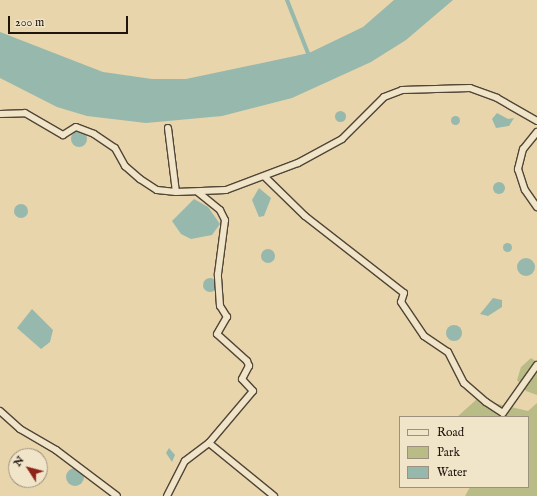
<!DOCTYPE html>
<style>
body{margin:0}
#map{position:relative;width:537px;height:496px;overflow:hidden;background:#e8d5ac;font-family:"IM FELL English",serif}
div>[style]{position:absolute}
.green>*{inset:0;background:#babc87}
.water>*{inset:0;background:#97b8ad}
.round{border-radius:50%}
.canal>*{height:4px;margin:-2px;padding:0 2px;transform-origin:2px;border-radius:2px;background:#97b8ad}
.roads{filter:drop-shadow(1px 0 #514536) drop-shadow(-1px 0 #514536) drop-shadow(0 1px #514536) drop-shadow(0 -1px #514536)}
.minor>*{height:6px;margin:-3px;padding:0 3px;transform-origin:3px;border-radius:3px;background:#f0e4c9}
span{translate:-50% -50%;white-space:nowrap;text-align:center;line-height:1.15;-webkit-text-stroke:4px #f0e4c9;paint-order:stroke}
.legend{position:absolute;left:399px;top:416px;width:130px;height:72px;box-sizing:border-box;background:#f0e4c9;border:1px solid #9c917e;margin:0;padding:5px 7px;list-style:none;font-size:12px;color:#1f150e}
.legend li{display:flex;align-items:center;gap:8px;height:20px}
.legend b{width:20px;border:1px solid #9c917e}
.north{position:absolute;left:8px;top:448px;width:40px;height:40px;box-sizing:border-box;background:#f0e4c9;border:1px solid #9c917e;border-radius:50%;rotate:306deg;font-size:11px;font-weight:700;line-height:16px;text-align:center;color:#1f150e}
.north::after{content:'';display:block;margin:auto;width:14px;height:18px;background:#8f2418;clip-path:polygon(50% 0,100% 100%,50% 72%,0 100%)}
.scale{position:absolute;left:8px;top:16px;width:120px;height:18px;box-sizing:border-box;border:2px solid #1f150e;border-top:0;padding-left:5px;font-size:12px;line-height:14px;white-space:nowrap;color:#1f150e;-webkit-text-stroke:3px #f0e4c9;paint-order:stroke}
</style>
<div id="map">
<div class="green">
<i style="clip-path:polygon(531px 358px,537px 362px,537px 395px,526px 391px,517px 380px,521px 367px)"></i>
<i style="clip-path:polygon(477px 399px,528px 411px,537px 403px,537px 496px,465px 496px,470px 487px,528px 487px,528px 417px,457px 417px)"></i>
</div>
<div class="water">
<i style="clip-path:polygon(394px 0,453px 0,406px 40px,371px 62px,292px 98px,222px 116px,146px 123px,87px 116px,57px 107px,0 78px,0 32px,103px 72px,152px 79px,186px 79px,309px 53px,363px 27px)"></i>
<i class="round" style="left:334.5px;top:110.5px;width:11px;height:11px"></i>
<i style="clip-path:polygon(497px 113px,508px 119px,514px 118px,509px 126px,496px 128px,492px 119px)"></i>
<i class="round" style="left:450.5px;top:115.5px;width:9px;height:9px"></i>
<i class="round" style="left:71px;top:131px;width:16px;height:16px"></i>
<i class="round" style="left:493px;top:182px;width:12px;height:12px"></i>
<i style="clip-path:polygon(259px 188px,271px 198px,264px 216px,259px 217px,252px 200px)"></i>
<i style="clip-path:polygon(194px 199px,208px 207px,220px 224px,212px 235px,191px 239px,181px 234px,172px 221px)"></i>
<i class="round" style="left:14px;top:204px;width:14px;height:14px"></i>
<i class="round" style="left:502.5px;top:242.5px;width:9px;height:9px"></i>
<i class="round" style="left:261px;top:249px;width:14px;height:14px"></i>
<i class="round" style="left:517px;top:258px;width:18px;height:18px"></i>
<i class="round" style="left:203px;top:278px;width:14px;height:14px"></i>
<i style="clip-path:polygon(493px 298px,502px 300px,502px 307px,488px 316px,480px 314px)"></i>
<i style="clip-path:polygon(32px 309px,53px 330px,50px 342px,41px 349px,17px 328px)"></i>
<i class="round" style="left:446px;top:325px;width:16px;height:16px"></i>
<i style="clip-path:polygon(169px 448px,175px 455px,172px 462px,166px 453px)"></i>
<i class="round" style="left:66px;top:468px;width:18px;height:18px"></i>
</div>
<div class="canal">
<i style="left:287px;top:0;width:62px;rotate:68.4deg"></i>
</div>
<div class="roads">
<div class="minor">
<i style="left:0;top:114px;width:25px;rotate:-2deg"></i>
<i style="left:25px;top:113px;width:44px;rotate:30.1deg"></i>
<i style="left:63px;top:135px;width:15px;rotate:-32deg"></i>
<i style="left:76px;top:127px;width:19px;rotate:21deg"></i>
<i style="left:94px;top:134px;width:25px;rotate:34deg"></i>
<i style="left:115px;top:148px;width:21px;rotate:61deg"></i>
<i style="left:125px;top:166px;width:20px;rotate:41deg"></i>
<i style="left:140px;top:179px;width:20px;rotate:33deg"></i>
<i style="left:157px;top:190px;width:19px;rotate:6deg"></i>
<i style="left:176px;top:192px;width:50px;rotate:-2.3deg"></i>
<i style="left:226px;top:190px;width:77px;rotate:-20.6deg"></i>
<i style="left:298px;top:163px;width:50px;rotate:-28.6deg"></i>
<i style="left:342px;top:139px;width:59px;rotate:-45deg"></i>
<i style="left:384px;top:97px;width:19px;rotate:-21deg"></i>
<i style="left:402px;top:90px;width:68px;rotate:-1.7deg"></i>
<i style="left:470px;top:88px;width:29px;rotate:20deg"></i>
<i style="left:497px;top:98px;width:46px;rotate:29.9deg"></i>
<i style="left:168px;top:128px;width:64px;rotate:82.9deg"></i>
<i style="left:537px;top:132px;width:22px;rotate:129deg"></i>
<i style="left:523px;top:149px;width:21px;rotate:104deg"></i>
<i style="left:518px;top:169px;width:22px;rotate:72deg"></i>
<i style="left:525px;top:190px;width:21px;rotate:55deg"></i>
<i style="left:265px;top:177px;width:56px;rotate:44.3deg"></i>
<i style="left:305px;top:216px;width:125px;rotate:37.9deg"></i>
<i style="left:404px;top:293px;width:9px;rotate:108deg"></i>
<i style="left:401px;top:302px;width:41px;rotate:55.9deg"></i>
<i style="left:424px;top:336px;width:29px;rotate:34deg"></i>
<i style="left:448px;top:352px;width:35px;rotate:63deg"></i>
<i style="left:464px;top:383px;width:29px;rotate:41deg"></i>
<i style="left:486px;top:402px;width:20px;rotate:33deg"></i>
<i style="left:503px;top:413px;width:59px;rotate:-54.7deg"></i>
<i style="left:0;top:411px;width:27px;rotate:42deg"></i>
<i style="left:20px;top:429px;width:42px;rotate:30.3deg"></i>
<i style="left:56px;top:450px;width:76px;rotate:37deg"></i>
<i style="left:209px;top:443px;width:84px;rotate:39.2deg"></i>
<i style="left:167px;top:496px;width:39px;rotate:-63deg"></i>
<i style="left:185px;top:461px;width:30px;rotate:-37deg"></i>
<i style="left:209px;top:443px;width:68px;rotate:-49.8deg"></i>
<i style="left:253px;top:391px;width:16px;rotate:-133deg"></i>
<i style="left:242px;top:379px;width:15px;rotate:-62deg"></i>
<i style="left:249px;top:366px;width:5px;rotate:-112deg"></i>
<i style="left:247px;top:361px;width:40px;rotate:-138deg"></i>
<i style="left:217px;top:334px;width:20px;rotate:-60deg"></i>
<i style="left:227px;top:317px;width:13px;rotate:-122deg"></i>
<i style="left:220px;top:306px;width:32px;rotate:-94deg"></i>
<i style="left:218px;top:274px;width:54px;rotate:-82.6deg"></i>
<i style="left:225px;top:220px;width:11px;rotate:-117deg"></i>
<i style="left:220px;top:210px;width:28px;rotate:-141deg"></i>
</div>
</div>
<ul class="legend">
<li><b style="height:5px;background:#f0e4c9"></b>Road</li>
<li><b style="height:11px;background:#babc87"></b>Park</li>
<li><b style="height:11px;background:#97b8ad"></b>Water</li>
</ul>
<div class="north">N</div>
<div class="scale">200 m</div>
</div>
